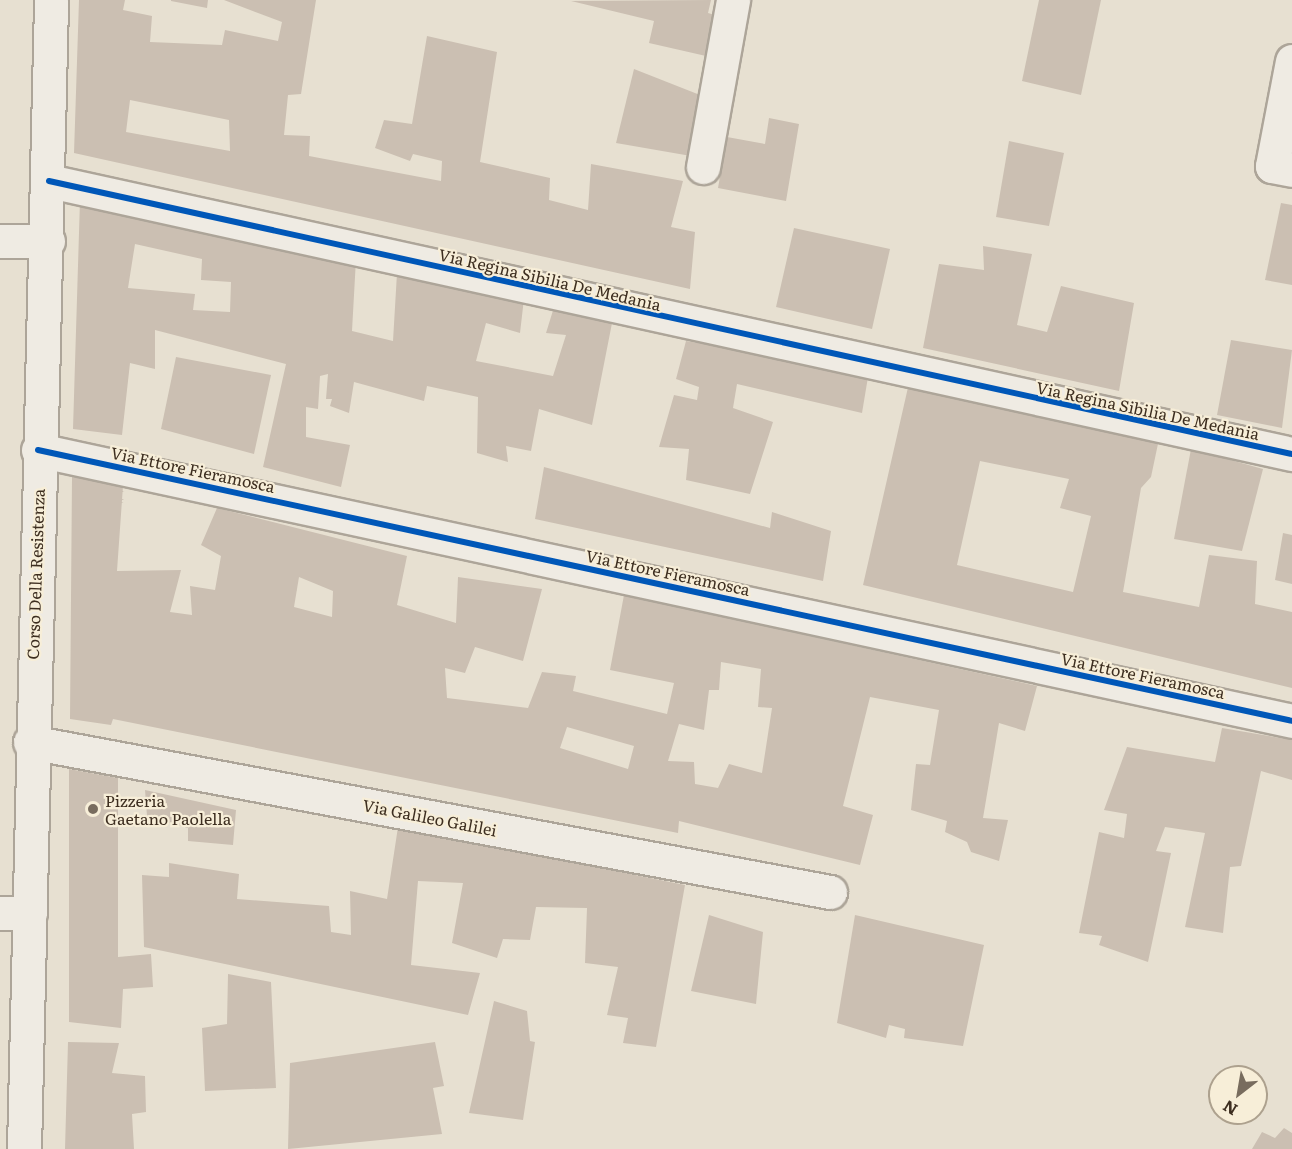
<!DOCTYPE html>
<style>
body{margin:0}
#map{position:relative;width:1292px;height:1149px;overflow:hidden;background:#e7e0d1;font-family:Literata,serif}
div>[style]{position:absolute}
.building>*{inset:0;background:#cbbfb2}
.roads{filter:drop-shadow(2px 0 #ada599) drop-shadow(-2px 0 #ada599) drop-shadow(0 2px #ada599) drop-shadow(0 -2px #ada599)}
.minor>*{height:33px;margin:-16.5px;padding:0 16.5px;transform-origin:16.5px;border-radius:16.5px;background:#efebe3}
.secondary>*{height:33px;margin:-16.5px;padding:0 16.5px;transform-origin:16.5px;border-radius:16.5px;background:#efebe3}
.cycleway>*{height:6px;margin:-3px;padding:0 3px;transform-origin:3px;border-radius:3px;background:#0057b8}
.dots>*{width:16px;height:16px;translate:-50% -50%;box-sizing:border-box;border:3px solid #f7eed8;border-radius:50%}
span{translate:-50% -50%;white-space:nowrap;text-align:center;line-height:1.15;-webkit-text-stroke:4.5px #f7eed8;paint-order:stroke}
.street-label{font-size:16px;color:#3d2e20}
.poi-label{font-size:16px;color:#3d2e20}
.left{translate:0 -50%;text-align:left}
.north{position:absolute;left:1208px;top:1065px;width:60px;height:60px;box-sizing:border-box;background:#f7eed8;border:2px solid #ada18e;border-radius:50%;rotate:211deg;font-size:16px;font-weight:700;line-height:24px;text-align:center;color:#3d2e20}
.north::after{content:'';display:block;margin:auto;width:21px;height:27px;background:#786c5e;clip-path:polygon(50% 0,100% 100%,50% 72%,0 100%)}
</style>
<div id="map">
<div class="building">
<i style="clip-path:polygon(evenodd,79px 0,125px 0,123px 10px,152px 16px,150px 42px,222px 45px,225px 30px,278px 41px,282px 22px,224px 0,316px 0,301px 94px,288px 95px,284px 135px,310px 136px,309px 156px,441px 181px,442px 161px,413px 154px,410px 161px,375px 148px,384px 120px,412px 124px,427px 36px,497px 52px,480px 162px,550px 178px,549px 200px,588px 210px,591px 164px,683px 181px,671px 227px,695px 232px,690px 289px,74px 153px,79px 0,130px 100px,229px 120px,230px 151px,126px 132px,130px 100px)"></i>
<i style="clip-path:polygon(208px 0,207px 8px,171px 1px,171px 0)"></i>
<i style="clip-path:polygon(711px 0,708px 13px,715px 15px,706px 56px,649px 43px,654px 21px,571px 1px)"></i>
<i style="clip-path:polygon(1039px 0,1101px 0,1081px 95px,1022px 81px)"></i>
<i style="clip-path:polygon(634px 69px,700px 95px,691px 156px,616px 143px)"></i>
<i style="clip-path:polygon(769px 118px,799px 124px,786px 201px,718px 188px,727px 137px,765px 144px)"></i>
<i style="clip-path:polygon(1009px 141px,1064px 153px,1049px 226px,996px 217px)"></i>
<i style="clip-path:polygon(evenodd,80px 200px,356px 259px,352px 331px,393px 341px,397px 273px,525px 290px,520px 333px,486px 323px,476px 361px,553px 376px,566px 335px,546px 333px,555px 304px,613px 318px,592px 425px,539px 409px,531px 451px,506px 446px,508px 462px,477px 453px,478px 397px,427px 386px,424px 401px,354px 382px,349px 413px,330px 406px,332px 399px,326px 399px,328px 374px,320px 376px,318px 409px,306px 407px,306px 437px,350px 445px,341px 487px,263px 467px,286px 364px,155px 330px,155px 369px,130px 363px,122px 435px,73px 429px,80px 200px,135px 244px,202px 259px,201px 280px,231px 282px,230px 312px,193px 310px,195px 294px,128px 288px,135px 244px)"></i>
<i style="clip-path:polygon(1281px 203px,1292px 205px,1292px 285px,1265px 280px)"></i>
<i style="clip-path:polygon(794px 228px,890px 249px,872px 329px,776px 307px)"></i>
<i style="clip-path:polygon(983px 246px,1032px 254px,1017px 325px,1047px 332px,1061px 286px,1134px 303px,1119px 391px,923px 348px,939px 264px,984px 270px)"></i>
<i style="clip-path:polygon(1231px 340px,1292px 350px,1282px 428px,1217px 415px)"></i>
<i style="clip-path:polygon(686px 341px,869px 371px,862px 413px,737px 384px,733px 408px,773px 422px,750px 494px,686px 480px,689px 449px,659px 447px,674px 395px,697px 400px,699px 387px,676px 379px)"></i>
<i style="clip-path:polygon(176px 357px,271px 375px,254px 454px,161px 429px)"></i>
<i style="clip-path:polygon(evenodd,909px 383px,1159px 439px,1151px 477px,1141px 488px,1123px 592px,1199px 607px,1209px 555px,1257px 561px,1255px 604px,1292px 612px,1292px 688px,863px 585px,909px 383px,980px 461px,1069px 479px,1060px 508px,1091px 516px,1073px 592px,957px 565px,980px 461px)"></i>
<i style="clip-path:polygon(1191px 449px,1263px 469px,1242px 551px,1174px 539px)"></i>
<i style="clip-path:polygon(544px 467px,770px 528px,772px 512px,831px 531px,823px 581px,535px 519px)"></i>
<i style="clip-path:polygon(evenodd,72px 477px,123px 486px,117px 571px,181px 570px,170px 612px,192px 615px,190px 586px,215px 590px,221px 556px,201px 545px,217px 508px,407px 556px,397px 605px,456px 623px,458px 577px,542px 589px,523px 661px,475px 647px,465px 673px,445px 668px,447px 698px,528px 708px,542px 672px,576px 676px,573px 691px,667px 714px,674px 683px,610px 670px,624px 595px,1037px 686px,1025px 731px,999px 723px,983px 818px,1008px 820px,999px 861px,971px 852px,967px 842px,945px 832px,947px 821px,911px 810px,916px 764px,930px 765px,939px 710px,870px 697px,843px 806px,873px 815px,860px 865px,679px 821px,678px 833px,113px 719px,111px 725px,70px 719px,72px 477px,299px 577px,333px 591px,332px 617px,294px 607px,299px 577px,72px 477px,721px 662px,761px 669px,758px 707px,772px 708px,762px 773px,729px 764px,718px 788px,695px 784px,694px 762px,668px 761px,679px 724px,704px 730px,709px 690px,719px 690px,721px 662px,72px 477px,567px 727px,634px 746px,628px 769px,560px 748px,567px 727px)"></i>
<i style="clip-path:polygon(1283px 533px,1292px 535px,1292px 584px,1275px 580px)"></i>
<i style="clip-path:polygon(1222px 728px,1292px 740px,1292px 780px,1261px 771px,1241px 866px,1230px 867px,1223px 933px,1185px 927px,1205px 833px,1165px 827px,1156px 851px,1171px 853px,1148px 962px,1099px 945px,1102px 936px,1079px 933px,1099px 832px,1124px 838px,1127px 814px,1104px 810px,1127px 747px,1215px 762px)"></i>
<i style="clip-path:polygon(69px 769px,118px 778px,118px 957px,151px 954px,153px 987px,123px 989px,121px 1028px,69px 1022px)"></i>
<i style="clip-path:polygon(145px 790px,236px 810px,233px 845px,188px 841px,188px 828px,147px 816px)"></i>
<i style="clip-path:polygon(398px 827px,685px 885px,656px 1047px,623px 1043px,628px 1018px,607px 1015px,618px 967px,585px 963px,587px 908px,536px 907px,530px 940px,503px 939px,497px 958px,452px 943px,463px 883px,418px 881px,411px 965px,480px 973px,468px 1015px,144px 947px,142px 875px,169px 877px,169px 863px,239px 874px,237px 899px,329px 906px,331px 932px,351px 935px,350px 891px,387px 899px)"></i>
<i style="clip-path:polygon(709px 915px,763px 932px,756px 1004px,691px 991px)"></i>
<i style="clip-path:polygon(855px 915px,984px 945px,963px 1046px,904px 1038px,905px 1029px,889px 1025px,886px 1038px,837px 1023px)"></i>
<i style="clip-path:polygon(228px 974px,271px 982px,276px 1088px,205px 1091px,202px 1028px,227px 1024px)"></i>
<i style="clip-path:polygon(494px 1001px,527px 1011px,530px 1041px,535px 1042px,523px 1120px,469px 1113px)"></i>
<i style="clip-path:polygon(68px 1042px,119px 1043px,112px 1073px,145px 1076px,146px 1112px,132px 1114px,134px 1149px,65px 1149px)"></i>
<i style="clip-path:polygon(435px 1042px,444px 1086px,433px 1088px,442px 1134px,288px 1149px,290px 1063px)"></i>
<i style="clip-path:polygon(1284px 1128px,1292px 1133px,1292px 1149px,1252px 1149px,1262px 1132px,1275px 1138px)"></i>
</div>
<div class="roads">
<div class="minor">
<i style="left:1292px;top:61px;width:107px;rotate:100.8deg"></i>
<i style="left:1272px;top:166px;width:20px;rotate:11deg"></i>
<i style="left:703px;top:167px;width:170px;rotate:-79.8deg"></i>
<i style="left:49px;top:181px;width:1273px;rotate:12.39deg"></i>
<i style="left:0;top:241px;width:48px"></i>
<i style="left:38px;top:450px;width:1283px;rotate:12.19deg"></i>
<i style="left:30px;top:742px;width:814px;rotate:10.62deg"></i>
<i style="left:0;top:913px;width:30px"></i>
</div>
<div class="secondary">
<i style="left:24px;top:1149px;width:1149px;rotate:-88.65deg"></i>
</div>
</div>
<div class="cycleway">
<i style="left:49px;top:181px;width:1273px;rotate:12.39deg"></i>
<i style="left:38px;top:450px;width:1283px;rotate:12.19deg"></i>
</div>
<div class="dots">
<i style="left:93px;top:809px;background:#786c5e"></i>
</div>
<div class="street-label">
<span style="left:550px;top:279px;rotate:13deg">Via Regina Sibilia De Medania</span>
<span style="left:1148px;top:410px;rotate:12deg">Via Regina Sibilia De Medania</span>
<span style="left:193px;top:469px;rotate:12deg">Via Ettore Fieramosca</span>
<span style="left:668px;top:572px;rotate:12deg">Via Ettore Fieramosca</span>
<span style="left:35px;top:574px;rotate:-88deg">Corso Della Resistenza</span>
<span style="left:1143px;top:675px;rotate:12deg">Via Ettore Fieramosca</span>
<span style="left:430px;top:817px;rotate:11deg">Via Galileo Galilei</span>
</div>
<div class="poi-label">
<span class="left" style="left:105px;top:809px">Pizzeria<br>Gaetano Paolella</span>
</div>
<div class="north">N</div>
</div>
